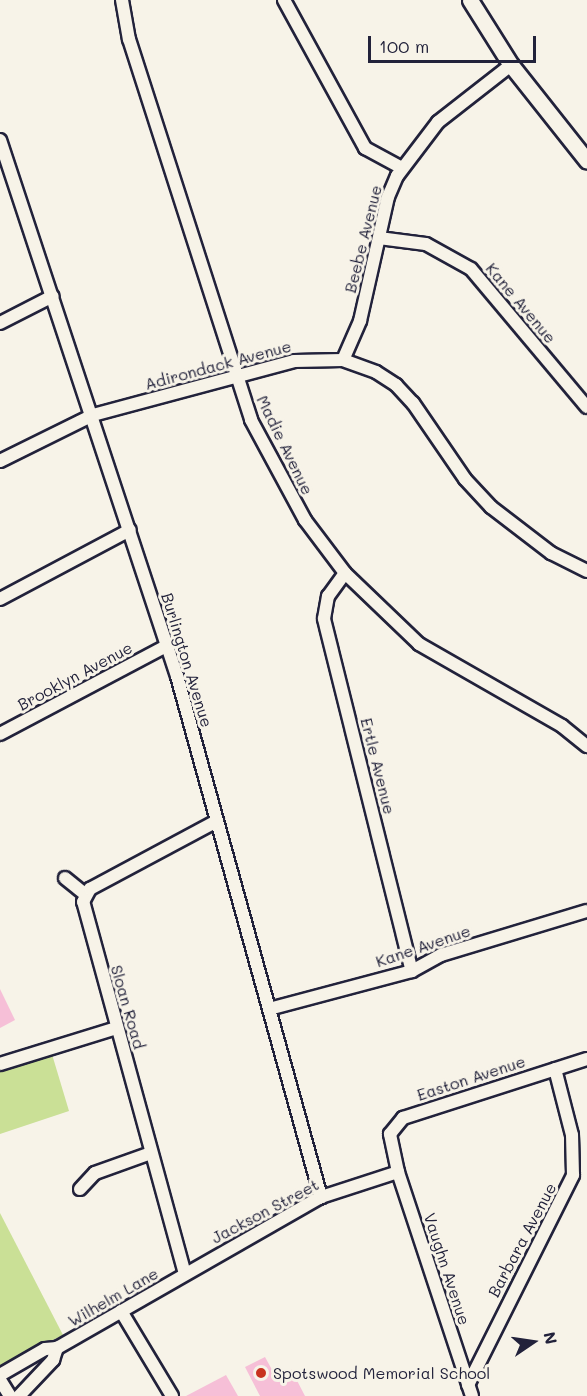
<!DOCTYPE html>
<style>
body{margin:0}
#map{position:relative;width:587px;height:1396px;overflow:hidden;background:#f7f3e8;font-family:Mali,sans-serif}
div>[style]{position:absolute}
.green>*{inset:0;background:#cae096}
.building>*{inset:0;background:#f6bfd7}
.roads{filter:drop-shadow(2px 0 #22223b) drop-shadow(-2px 0 #22223b) drop-shadow(0 2px #22223b) drop-shadow(0 -2px #22223b)}
.minor>*{height:12px;margin:-6px;padding:0 6px;transform-origin:6px;border-radius:6px;background:#f7f3e8}
.major>*{height:15px;margin:-7.5px;padding:0 7.5px;transform-origin:7.5px;border-radius:7.5px;background:#f7f3e8}
.dots>*{width:16px;height:16px;translate:-50% -50%;box-sizing:border-box;border:3px solid #f7f3e8;border-radius:50%}
span{translate:-50% -50%;white-space:nowrap;text-align:center;line-height:1.15;-webkit-text-stroke:6px #f7f3e8;paint-order:stroke}
.street-label{font-size:16px;color:#22223b}
.poi-label{font-size:16px;color:#22223b}
.left{translate:0 -50%;text-align:left}
.north{position:absolute;left:503px;top:1312px;width:60px;height:60px;-webkit-text-stroke:4px #f7f3e8;paint-order:stroke;rotate:77deg;font-size:16px;font-weight:700;line-height:24px;text-align:center;color:#22223b}
.north::after{content:'';display:block;margin:auto;width:21px;height:27px;background:#22223b;clip-path:polygon(50% 0,100% 100%,50% 72%,0 100%)}
.scale{position:absolute;left:368px;top:36px;width:168px;height:27px;box-sizing:border-box;border:3px solid #22223b;border-top:0;padding-left:8px;font-size:18px;line-height:21px;white-space:nowrap;color:#22223b;-webkit-text-stroke:4px #f7f3e8;paint-order:stroke}
</style>
<div id="map">
<div class="green">
<i style="clip-path:polygon(51px 1051px,69px 1111px,0 1134px,0 1067px)"></i>
<i style="clip-path:polygon(0 1213px,63px 1335px,0 1366px)"></i>
</div>
<div class="building">
<i style="clip-path:polygon(0 989px,15px 1020px,0 1028px)"></i>
<i style="clip-path:polygon(265px 1357px,276px 1377px,291px 1369px,305px 1396px,260px 1396px,245px 1367px)"></i>
<i style="clip-path:polygon(226px 1375px,238px 1396px,186px 1396px)"></i>
</div>
<div class="roads">
<div class="minor">
<i style="left:122px;top:0;width:40px;rotate:80deg"></i>
<i style="left:129px;top:39px;width:400px;rotate:72.2deg"></i>
<i style="left:251px;top:420px;width:114px;rotate:61.6deg"></i>
<i style="left:305px;top:520px;width:66px;rotate:53deg"></i>
<i style="left:345px;top:573px;width:103px;rotate:43.8deg"></i>
<i style="left:419px;top:644px;width:165px;rotate:29.8deg"></i>
<i style="left:562px;top:726px;width:32px;rotate:39deg"></i>
<i style="left:284px;top:0;width:169px;rotate:61.3deg"></i>
<i style="left:365px;top:148px;width:42px;rotate:28.4deg"></i>
<i style="left:0;top:140px;width:564px;rotate:71.73deg"></i>
<i style="left:177px;top:676px;width:541px;rotate:74.55deg"></i>
<i style="left:379px;top:238px;width:47px;rotate:7.3deg"></i>
<i style="left:426px;top:244px;width:51px;rotate:29.1deg"></i>
<i style="left:471px;top:269px;width:180px;rotate:50deg"></i>
<i style="left:0;top:323px;width:59px;rotate:-27deg"></i>
<i style="left:343px;top:360px;width:43px;rotate:-66.4deg"></i>
<i style="left:360px;top:321px;width:127px;rotate:-77.3deg"></i>
<i style="left:388px;top:197px;width:23px;rotate:-67deg"></i>
<i style="left:397px;top:176px;width:68px;rotate:-52.8deg"></i>
<i style="left:438px;top:122px;width:93px;rotate:-38deg"></i>
<i style="left:0;top:461px;width:104px;rotate:-26.3deg"></i>
<i style="left:93px;top:415px;width:208px;rotate:-15deg"></i>
<i style="left:294px;top:361px;width:49px;rotate:-1.2deg"></i>
<i style="left:343px;top:360px;width:35px;rotate:20deg"></i>
<i style="left:376px;top:372px;width:24px;rotate:33deg"></i>
<i style="left:396px;top:385px;width:25px;rotate:47deg"></i>
<i style="left:413px;top:403px;width:92px;rotate:55.6deg"></i>
<i style="left:465px;top:479px;width:38px;rotate:47deg"></i>
<i style="left:491px;top:507px;width:76px;rotate:37.5deg"></i>
<i style="left:551px;top:553px;width:40px;rotate:26.6deg"></i>
<i style="left:345px;top:573px;width:29px;rotate:126deg"></i>
<i style="left:328px;top:596px;width:23px;rotate:100deg"></i>
<i style="left:324px;top:619px;width:363px;rotate:76deg"></i>
<i style="left:0;top:599px;width:147px;rotate:-28deg"></i>
<i style="left:0;top:734px;width:188px;rotate:-27.9deg"></i>
<i style="left:65px;top:878px;width:26px;rotate:39deg"></i>
<i style="left:269px;top:1009px;width:148px;rotate:-14.9deg"></i>
<i style="left:412px;top:971px;width:33px;rotate:-29deg"></i>
<i style="left:441px;top:955px;width:152px;rotate:-16.8deg"></i>
<i style="left:0;top:1064px;width:121px;rotate:-17.2deg"></i>
<i style="left:80px;top:1189px;width:22px;rotate:-47deg"></i>
<i style="left:95px;top:1173px;width:59px;rotate:-19.7deg"></i>
<i style="left:185px;top:1274px;width:386px;rotate:-105.3deg"></i>
<i style="left:83px;top:902px;width:15px;rotate:-62deg"></i>
<i style="left:90px;top:889px;width:144px;rotate:-28.2deg"></i>
<i style="left:121px;top:1311px;width:99px;rotate:59deg"></i>
<i style="left:0;top:1375px;width:52px;rotate:-30deg"></i>
<i style="left:45px;top:1349px;width:12px;rotate:-5deg"></i>
<i style="left:57px;top:1348px;width:304px;rotate:-29.8deg"></i>
<i style="left:321px;top:1197px;width:81px;rotate:-18deg"></i>
<i style="left:0;top:1380px;width:19px;rotate:58deg"></i>
<i style="left:468px;top:1385px;width:235px;rotate:-63.4deg"></i>
<i style="left:573px;top:1175px;width:40px;rotate:-91.4deg"></i>
<i style="left:572px;top:1135px;width:68px;rotate:-104.4deg"></i>
<i style="left:19px;top:1396px;width:50px;rotate:-46.6deg"></i>
<i style="left:53px;top:1360px;width:13px;rotate:-72deg"></i>
<i style="left:472px;top:1396px;width:236px;rotate:-108.3deg"></i>
<i style="left:398px;top:1172px;width:39px;rotate:-102deg"></i>
<i style="left:390px;top:1134px;width:21px;rotate:-51deg"></i>
<i style="left:403px;top:1118px;width:193px;rotate:-17.8deg"></i>
</div>
<div class="major">
<i style="left:470px;top:0;width:77px;rotate:57.8deg"></i>
<i style="left:511px;top:65px;width:122px;rotate:51.6deg"></i>
</div>
</div>
<div class="dots">
<i style="left:261px;top:1373px;background:#c8321e"></i>
</div>
<div class="street-label">
<span style="left:363px;top:239px;rotate:-76deg">Beebe Avenue</span>
<span style="left:521px;top:303px;rotate:50deg">Kane Avenue</span>
<span style="left:218px;top:365px;rotate:-15deg">Adirondack Avenue</span>
<span style="left:285px;top:445px;rotate:64deg">Madie Avenue</span>
<span style="left:187px;top:660px;rotate:73deg">Burlington Avenue</span>
<span style="left:75px;top:676px;rotate:-28deg">Brooklyn Avenue</span>
<span style="left:378px;top:766px;rotate:76deg">Ertle Avenue</span>
<span style="left:423px;top:946px;rotate:-19deg">Kane Avenue</span>
<span style="left:128px;top:1007px;rotate:74deg">Sloan Road</span>
<span style="left:471px;top:1078px;rotate:-18deg">Easton Avenue</span>
<span style="left:265px;top:1211px;rotate:-28deg">Jackson Street</span>
<span style="left:522px;top:1240px;rotate:-62deg">Barbara Avenue</span>
<span style="left:447px;top:1269px;rotate:72deg">Vaughn Avenue</span>
<span style="left:113px;top:1297px;rotate:-30deg">Wilhelm Lane</span>
</div>
<div class="poi-label">
<span class="left" style="left:273px;top:1373px">Spotswood Memorial School</span>
</div>
<div class="north">N</div>
<div class="scale">100 m</div>
</div>
